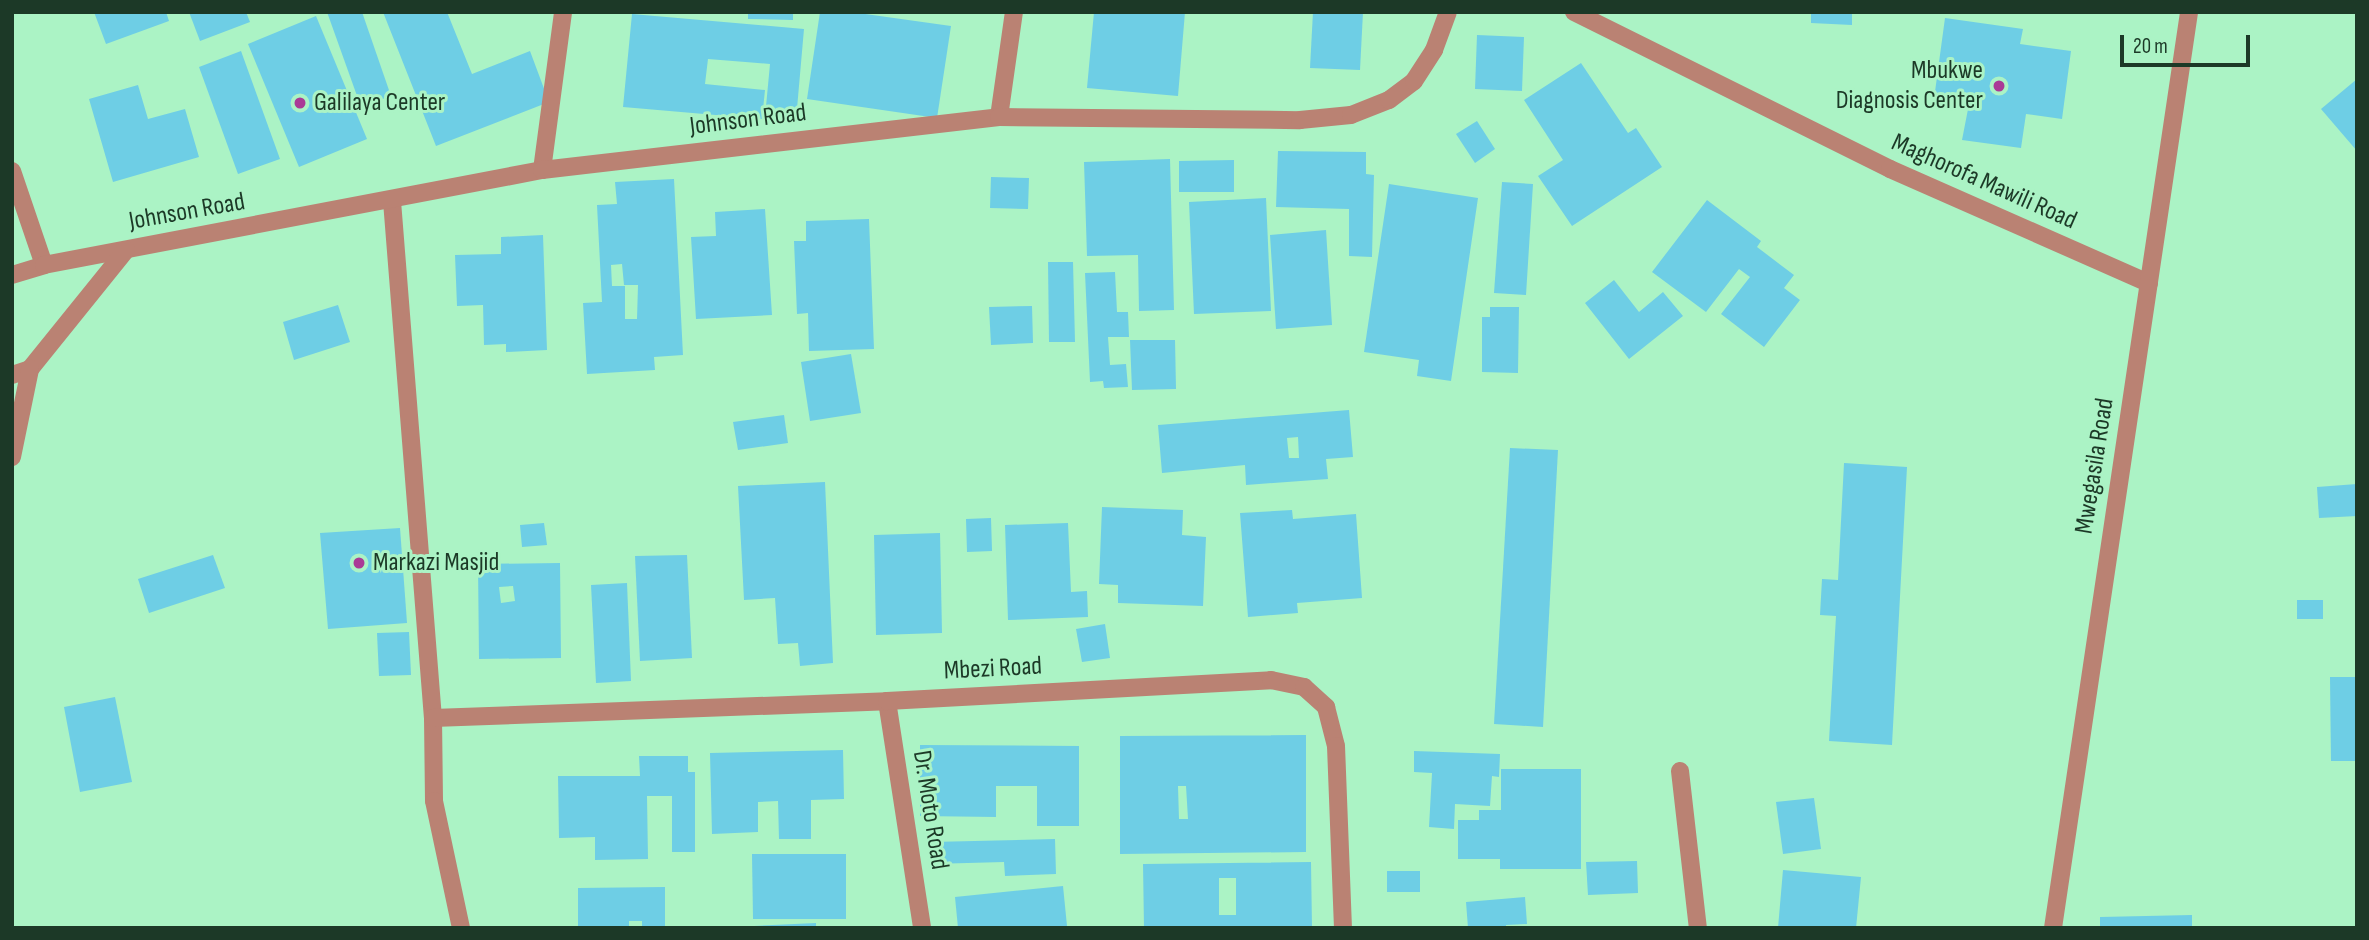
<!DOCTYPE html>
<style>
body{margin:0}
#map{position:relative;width:2369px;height:940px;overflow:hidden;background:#abf3c5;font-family:"Sofia Sans Condensed",sans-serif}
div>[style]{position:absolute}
.building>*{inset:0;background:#6ecee5}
.minor>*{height:18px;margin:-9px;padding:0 9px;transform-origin:9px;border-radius:9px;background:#ba8273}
.dots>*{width:19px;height:19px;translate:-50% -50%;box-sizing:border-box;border:4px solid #abf3c5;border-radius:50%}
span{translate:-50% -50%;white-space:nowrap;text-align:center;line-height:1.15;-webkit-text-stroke:6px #abf3c5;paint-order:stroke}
.poi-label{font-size:26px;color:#1c3927}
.right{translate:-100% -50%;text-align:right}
.left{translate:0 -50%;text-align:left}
.street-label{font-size:26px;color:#1c3927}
.frame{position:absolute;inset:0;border:14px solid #1c3927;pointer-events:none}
.scale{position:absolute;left:2120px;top:35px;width:130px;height:32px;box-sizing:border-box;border:4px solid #1c3927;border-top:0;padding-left:9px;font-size:21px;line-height:24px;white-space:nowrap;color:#1c3927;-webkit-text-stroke:5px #abf3c5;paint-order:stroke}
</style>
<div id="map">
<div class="building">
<i style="clip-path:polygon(94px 12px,166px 12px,169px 21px,106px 44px)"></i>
<i style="clip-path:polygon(189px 12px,246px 12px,250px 22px,200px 41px)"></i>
<i style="clip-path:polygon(327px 12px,362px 12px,391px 96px,361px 107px)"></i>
<i style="clip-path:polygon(383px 12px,447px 12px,472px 74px,530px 51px,549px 102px,436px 146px)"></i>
<i style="clip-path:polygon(748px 12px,793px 12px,793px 20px,748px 19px)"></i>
<i style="clip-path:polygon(820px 12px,851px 12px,951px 26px,937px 118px,807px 99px)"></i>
<i style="clip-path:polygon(1094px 12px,1185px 12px,1178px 96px,1087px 88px)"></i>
<i style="clip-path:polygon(1313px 12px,1363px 12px,1360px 70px,1310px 68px)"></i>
<i style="clip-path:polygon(1811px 12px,1852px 12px,1852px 25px,1811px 23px)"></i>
<i style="clip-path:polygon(632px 14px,804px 29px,796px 120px,765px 117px,770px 64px,708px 59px,705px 84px,765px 90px,762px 119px,623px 107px)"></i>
<i style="clip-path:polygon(316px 16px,367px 139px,299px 167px,248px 44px)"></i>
<i style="clip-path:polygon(1945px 18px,2023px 29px,2020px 44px,2071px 51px,2062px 119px,2026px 114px,2021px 148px,1962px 140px,1969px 104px,1934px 99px)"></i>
<i style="clip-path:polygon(1477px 35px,1524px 37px,1522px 91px,1475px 89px)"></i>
<i style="clip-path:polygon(241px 51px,280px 159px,238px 174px,199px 67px)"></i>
<i style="clip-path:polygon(1581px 63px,1628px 133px,1636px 128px,1662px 167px,1572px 226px,1538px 176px,1563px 160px,1524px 100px)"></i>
<i style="clip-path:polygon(2357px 79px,2357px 151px,2321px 109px)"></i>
<i style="clip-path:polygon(138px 85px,148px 119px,185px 109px,199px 157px,113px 182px,89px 99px)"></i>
<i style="clip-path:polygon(1477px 121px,1495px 149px,1475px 163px,1456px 134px)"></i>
<i style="clip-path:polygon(1278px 151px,1366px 152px,1366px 174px,1374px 175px,1372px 257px,1349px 256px,1349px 209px,1276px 207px)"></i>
<i style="clip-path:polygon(1170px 159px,1174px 310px,1139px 311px,1138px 255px,1087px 256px,1084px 162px)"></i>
<i style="clip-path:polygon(1234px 160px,1234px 192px,1179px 192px,1179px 161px)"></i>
<i style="clip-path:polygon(991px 177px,1029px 178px,1028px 209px,990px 208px)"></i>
<i style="clip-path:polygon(evenodd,674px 179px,683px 355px,654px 357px,655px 370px,587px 374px,583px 303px,602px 302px,597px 205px,617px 204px,615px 182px,674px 179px,622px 264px,624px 285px,638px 285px,637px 319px,625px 319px,625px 286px,612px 286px,611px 265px,622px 264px)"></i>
<i style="clip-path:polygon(1502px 182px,1533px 184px,1526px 295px,1494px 293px)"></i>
<i style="clip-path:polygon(1389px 184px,1478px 198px,1451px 381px,1417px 376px,1419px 360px,1364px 352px)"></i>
<i style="clip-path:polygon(1266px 198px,1271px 311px,1194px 314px,1189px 202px)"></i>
<i style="clip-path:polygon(1707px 200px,1761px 241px,1757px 247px,1794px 275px,1784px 288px,1800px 300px,1764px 347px,1721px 314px,1750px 277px,1739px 269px,1706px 312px,1652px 272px)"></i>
<i style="clip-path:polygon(765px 209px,772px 315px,696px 319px,691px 237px,716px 236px,715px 212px)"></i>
<i style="clip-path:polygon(869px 219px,874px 349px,809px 351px,808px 313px,797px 314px,794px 241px,806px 241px,806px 221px)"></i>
<i style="clip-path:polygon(1326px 230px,1332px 325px,1276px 329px,1270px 235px)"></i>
<i style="clip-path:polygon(543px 235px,547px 350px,506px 352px,506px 344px,484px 345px,483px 305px,457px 306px,455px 255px,501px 254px,501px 237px)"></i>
<i style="clip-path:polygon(1048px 262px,1073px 262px,1075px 342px,1049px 342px)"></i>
<i style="clip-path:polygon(1115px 272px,1117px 312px,1128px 312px,1129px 337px,1108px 337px,1110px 365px,1126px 364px,1128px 387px,1104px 388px,1103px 381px,1090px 382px,1085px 273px)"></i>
<i style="clip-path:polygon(1614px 280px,1639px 312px,1663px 292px,1683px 316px,1629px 359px,1585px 303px)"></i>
<i style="clip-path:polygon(338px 305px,350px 342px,294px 360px,283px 322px)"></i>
<i style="clip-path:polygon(1032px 306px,1033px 343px,991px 345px,989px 307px)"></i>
<i style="clip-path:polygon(1490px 307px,1519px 307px,1518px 373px,1482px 372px,1482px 317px,1490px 317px)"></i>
<i style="clip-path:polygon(1130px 340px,1175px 340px,1176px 389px,1132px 390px)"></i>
<i style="clip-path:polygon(851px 354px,861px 413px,810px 421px,801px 362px)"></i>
<i style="clip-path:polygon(evenodd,1349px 410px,1353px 457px,1326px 459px,1328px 479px,1246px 485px,1245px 465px,1162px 473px,1158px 425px,1349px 410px,1298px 437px,1299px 458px,1289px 458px,1287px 438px,1298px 437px)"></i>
<i style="clip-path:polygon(784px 415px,788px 443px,738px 450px,733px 422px)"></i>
<i style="clip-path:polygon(1510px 448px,1558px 450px,1543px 727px,1494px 724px)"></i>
<i style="clip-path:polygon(1844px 463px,1907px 467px,1892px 745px,1829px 741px,1836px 616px,1820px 615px,1822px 579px,1838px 580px)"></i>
<i style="clip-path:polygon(825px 482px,833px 663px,800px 666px,798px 643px,778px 644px,775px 598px,744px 600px,738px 486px)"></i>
<i style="clip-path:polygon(2357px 484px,2357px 516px,2319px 518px,2317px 487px)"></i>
<i style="clip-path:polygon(1102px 507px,1183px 510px,1182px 535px,1206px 537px,1203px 606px,1118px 603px,1118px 585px,1099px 584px)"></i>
<i style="clip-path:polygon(1292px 510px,1293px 519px,1356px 514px,1362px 598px,1297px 603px,1298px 613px,1248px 617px,1240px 513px)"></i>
<i style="clip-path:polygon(991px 518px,992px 551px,967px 552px,966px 519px)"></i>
<i style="clip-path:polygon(544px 523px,547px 545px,522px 547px,520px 525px)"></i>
<i style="clip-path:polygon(1068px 523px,1071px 592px,1087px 591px,1088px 617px,1008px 620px,1005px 525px)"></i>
<i style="clip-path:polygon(400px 528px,407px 623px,328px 629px,320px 533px)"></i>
<i style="clip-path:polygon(940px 533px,942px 633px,876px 635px,874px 535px)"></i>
<i style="clip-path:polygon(213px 555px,225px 588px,149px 613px,138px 579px)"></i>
<i style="clip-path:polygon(687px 555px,692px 658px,640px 661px,635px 556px)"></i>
<i style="clip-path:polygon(evenodd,560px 563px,561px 658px,479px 659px,478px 564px,560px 563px,513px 586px,515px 601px,501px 603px,499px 587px,513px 586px)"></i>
<i style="clip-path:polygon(627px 583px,631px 681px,596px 683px,591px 585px)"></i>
<i style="clip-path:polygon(2297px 600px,2323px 600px,2323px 619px,2297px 619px)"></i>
<i style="clip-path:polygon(1105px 624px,1110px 658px,1082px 662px,1076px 629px)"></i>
<i style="clip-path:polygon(409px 632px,411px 675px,379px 676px,377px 633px)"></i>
<i style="clip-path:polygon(2330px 677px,2357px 677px,2357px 761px,2331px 761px)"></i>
<i style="clip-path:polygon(115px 697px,132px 782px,80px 792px,64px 707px)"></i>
<i style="clip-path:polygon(evenodd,1306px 735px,1306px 852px,1120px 854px,1120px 736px,1306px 735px,1178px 786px,1186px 786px,1188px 819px,1179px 819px,1178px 786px)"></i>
<i style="clip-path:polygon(920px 745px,1079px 746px,1079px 826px,1037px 826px,1037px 786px,996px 786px,996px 817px,920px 816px)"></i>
<i style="clip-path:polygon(843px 750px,844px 799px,811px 800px,811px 839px,779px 839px,778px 801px,758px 802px,758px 832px,712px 834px,710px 753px)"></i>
<i style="clip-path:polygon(1414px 751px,1500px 754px,1499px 777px,1492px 776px,1490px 806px,1455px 804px,1454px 829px,1429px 827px,1432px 773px,1414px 772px)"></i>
<i style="clip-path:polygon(639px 756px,688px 756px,688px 772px,695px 772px,695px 852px,672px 852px,672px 796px,647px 796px,648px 859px,595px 860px,595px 837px,559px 838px,558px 776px,640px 776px)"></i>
<i style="clip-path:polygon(1501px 769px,1581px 769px,1581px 869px,1500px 869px,1500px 859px,1458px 859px,1458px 820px,1479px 820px,1479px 810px,1501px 810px)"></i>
<i style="clip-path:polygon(1814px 798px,1821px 849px,1783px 854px,1776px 802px)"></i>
<i style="clip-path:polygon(1055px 839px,1056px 874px,1005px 876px,1004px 862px,931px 864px,931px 842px)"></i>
<i style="clip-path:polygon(752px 854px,846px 854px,846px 919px,753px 919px)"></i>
<i style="clip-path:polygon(1637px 861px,1638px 893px,1588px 895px,1586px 862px)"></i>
<i style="clip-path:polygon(evenodd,1311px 862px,1312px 928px,1144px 928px,1143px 864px,1311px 862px,1219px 878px,1236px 878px,1236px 915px,1219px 915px,1219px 878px)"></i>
<i style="clip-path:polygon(1783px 870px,1861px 877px,1856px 928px,1778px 928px)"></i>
<i style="clip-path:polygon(1387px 871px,1420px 871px,1420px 892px,1387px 892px)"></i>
<i style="clip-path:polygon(1063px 886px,1067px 926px,958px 928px,955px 897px)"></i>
<i style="clip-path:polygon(665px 887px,665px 928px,642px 928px,642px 921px,629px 921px,629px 928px,578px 928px,578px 888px)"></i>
<i style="clip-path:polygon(1525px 897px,1527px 924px,1506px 925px,1506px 928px,1468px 928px,1466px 902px)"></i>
<i style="clip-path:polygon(2192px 915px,2192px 928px,2100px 928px,2100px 917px)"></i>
<i style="clip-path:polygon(816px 923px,816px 928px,754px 928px,754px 926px)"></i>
</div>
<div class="minor">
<i style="left:1574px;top:12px;width:353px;rotate:26.4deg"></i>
<i style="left:1890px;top:169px;width:283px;rotate:23.8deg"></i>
<i style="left:999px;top:117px;width:106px;rotate:-81.9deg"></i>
<i style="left:542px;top:170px;width:159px;rotate:-82.4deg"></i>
<i style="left:12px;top:171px;width:99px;rotate:71.2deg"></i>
<i style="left:392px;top:201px;width:519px;rotate:85.47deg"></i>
<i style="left:433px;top:718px;width:83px;rotate:89.3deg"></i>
<i style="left:434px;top:801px;width:130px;rotate:78deg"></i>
<i style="left:12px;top:275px;width:34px;rotate:-17deg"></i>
<i style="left:44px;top:265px;width:507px;rotate:-10.8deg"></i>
<i style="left:542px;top:170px;width:460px;rotate:-6.6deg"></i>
<i style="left:999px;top:117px;width:301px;rotate:0.6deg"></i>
<i style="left:1300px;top:120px;width:51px;rotate:-5.6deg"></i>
<i style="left:1351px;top:115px;width:41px;rotate:-21.5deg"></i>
<i style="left:1389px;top:100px;width:31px;rotate:-37deg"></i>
<i style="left:1414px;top:81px;width:37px;rotate:-57deg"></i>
<i style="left:1434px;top:50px;width:40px;rotate:-69.8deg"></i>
<i style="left:12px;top:375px;width:19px;rotate:-18deg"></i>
<i style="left:30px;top:369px;width:153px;rotate:-51.1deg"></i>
<i style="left:12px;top:457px;width:90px;rotate:-78.4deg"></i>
<i style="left:887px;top:701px;width:230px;rotate:81.2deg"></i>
<i style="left:433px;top:718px;width:454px;rotate:-2.1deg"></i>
<i style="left:887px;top:701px;width:385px;rotate:-3.1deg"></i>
<i style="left:1271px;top:680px;width:34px;rotate:12deg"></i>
<i style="left:1304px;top:687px;width:30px;rotate:42deg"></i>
<i style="left:1326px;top:707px;width:40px;rotate:75.6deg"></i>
<i style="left:1336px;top:746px;width:182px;rotate:87.8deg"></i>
<i style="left:1680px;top:771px;width:158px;rotate:83.5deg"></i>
<i style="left:2053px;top:928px;width:926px;rotate:-81.55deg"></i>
</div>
<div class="dots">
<i style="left:1999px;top:86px;background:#aa3a96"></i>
<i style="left:300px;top:103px;background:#aa3a96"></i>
<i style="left:359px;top:563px;background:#aa3a96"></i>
</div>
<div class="poi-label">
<span class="right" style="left:1983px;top:86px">Mbukwe<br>Diagnosis Center</span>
<span class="left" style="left:314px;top:103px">Galilaya Center</span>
<span class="left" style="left:373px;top:563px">Markazi Masjid</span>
</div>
<div class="street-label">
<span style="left:748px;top:120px;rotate:-7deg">Johnson Road</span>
<span style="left:1984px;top:182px;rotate:24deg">Maghorofa Mawili Road</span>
<span style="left:187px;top:212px;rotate:-10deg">Johnson Road</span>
<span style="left:2095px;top:466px;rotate:-81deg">Mwegasila Road</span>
<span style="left:993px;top:669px;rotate:-3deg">Mbezi Road</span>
<span style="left:930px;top:810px;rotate:81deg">Dr. Moto Road</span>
</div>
<div class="frame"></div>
<div class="scale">20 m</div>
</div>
